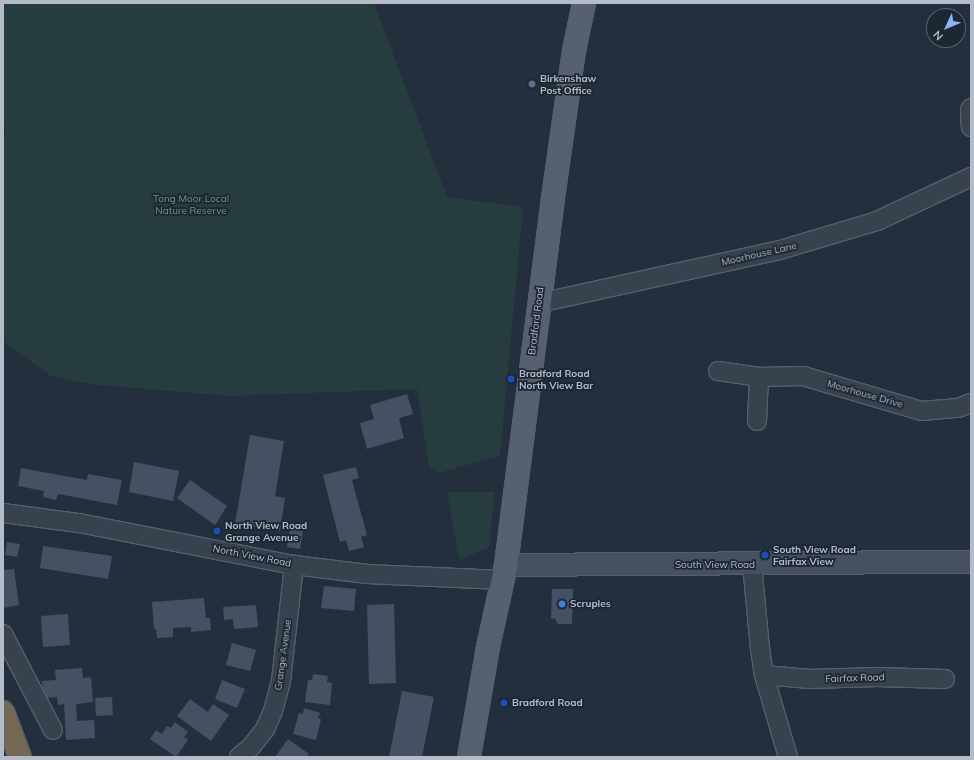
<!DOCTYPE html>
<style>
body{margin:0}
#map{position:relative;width:974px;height:760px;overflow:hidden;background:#242f3e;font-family:Mulish,sans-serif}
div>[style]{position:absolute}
.green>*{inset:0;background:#263c3f}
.building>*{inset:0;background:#455162}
.roads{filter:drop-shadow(1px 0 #565f6c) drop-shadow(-1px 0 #565f6c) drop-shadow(0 1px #565f6c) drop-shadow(0 -1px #565f6c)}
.street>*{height:18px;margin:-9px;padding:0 9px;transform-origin:9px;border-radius:9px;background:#38414e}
.secondary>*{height:22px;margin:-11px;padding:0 11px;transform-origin:11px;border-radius:11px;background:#465061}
.primary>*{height:22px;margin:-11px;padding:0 11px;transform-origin:11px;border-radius:11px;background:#56606e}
.highway>*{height:22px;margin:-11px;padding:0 11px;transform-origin:11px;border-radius:11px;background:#746855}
.dots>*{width:11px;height:11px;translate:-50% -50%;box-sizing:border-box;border:2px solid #1d2633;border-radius:50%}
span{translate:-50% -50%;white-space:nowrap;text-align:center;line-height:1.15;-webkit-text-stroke:3.5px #1d2633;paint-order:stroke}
.poi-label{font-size:10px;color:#b4bcc9;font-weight:700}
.left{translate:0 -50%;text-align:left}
.park-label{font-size:10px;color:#6b9a76}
.street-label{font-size:10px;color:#b4bcc9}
.frame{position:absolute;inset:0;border:4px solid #b4bcc9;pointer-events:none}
.north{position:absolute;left:926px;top:8px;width:40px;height:40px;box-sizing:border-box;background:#1d2633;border:1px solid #59626f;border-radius:50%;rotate:226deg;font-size:11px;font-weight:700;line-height:16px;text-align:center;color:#b4bcc9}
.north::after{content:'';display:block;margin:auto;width:14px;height:18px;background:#8ab4f8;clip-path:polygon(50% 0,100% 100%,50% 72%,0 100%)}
</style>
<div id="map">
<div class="green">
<i style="clip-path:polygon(3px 3px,374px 3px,447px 197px,523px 207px,500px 456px,438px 473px,429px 466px,417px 389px,228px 396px,89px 384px,51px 376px,3px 341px,3px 145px,5px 130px,3px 117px)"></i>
<i style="clip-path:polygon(447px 492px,495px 492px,489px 547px,459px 560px)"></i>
</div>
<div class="building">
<i style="clip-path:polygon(407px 394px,413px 414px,399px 418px,404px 438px,367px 449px,360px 423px,374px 419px,370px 405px)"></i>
<i style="clip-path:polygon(250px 435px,284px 441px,275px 496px,285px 498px,280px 531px,235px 524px)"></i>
<i style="clip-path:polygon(134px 462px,179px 471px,173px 501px,129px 492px)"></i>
<i style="clip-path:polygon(356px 467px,359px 478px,352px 480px,367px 535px,361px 537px,364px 547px,349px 551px,346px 540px,340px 542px,323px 475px)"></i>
<i style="clip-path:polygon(21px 468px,87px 480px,88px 474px,122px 480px,117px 505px,58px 494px,56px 500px,43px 497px,44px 491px,18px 486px)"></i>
<i style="clip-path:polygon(190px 480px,227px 506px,215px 525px,177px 498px)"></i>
<i style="clip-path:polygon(290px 529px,303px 531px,300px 549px,287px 547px)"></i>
<i style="clip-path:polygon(7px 542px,20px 544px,17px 557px,5px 555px)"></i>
<i style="clip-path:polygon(43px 546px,112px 556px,108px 579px,40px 568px)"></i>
<i style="clip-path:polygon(14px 569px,19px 605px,3px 608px,3px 570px)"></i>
<i style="clip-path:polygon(324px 586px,356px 589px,354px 611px,321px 608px)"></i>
<i style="clip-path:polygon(552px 589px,573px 589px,572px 624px,558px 624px,555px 619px,551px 618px)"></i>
<i style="clip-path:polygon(204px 598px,206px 618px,210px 618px,211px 630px,191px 632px,191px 627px,173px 628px,173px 637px,157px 638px,156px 629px,154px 629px,152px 602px)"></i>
<i style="clip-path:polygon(394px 604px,396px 683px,369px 684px,367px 605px)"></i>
<i style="clip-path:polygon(256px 605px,258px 627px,234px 629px,233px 619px,224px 620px,223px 607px)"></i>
<i style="clip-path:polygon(68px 614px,70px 645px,43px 647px,41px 616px)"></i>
<i style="clip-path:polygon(232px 643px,256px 650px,250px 671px,226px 665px)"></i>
<i style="clip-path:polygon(82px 668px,83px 678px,91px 677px,93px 702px,76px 704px,77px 721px,94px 720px,95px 738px,66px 740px,64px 704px,58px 705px,57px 697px,43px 698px,42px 681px,56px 680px,55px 670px)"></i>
<i style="clip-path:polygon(313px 674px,328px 676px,327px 682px,332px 683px,330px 705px,305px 702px,308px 680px,312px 680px)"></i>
<i style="clip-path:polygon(222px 680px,245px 689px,237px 708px,215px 699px)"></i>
<i style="clip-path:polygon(402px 691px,434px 697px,422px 757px,389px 757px)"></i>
<i style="clip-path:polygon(112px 697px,113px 715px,96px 716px,95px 698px)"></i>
<i style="clip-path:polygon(190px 699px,208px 712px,213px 704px,229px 715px,211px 741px,177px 716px)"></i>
<i style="clip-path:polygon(304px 708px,320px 713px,318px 718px,321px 719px,316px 740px,293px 734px,299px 713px,303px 714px)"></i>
<i style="clip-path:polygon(175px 722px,188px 732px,184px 737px,188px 740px,176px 757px,150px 739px,156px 730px,162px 734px,167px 726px,171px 728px)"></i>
<i style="clip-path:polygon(288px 739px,309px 754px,307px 757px,275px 757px)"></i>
</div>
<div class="roads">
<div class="street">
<i style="left:971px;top:108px;width:2px;rotate:117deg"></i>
<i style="left:970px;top:110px;width:17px;rotate:87deg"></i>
<i style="left:539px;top:303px;width:247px;rotate:-12.4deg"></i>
<i style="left:780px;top:250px;width:101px;rotate:-16.6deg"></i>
<i style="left:877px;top:221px;width:104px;rotate:-25.1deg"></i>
<i style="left:718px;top:371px;width:41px;rotate:8.3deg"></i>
<i style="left:757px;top:421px;width:44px;rotate:-87.4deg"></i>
<i style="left:759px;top:377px;width:44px;rotate:-1.3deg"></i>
<i style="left:803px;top:376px;width:124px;rotate:16.4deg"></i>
<i style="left:922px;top:411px;width:36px;rotate:-5deg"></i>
<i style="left:958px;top:408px;width:14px;rotate:-21deg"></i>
<i style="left:3px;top:513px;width:77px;rotate:7.5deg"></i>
<i style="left:79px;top:523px;width:219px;rotate:11.1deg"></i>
<i style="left:294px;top:565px;width:74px;rotate:7deg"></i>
<i style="left:367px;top:574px;width:136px;rotate:2.5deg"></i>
<i style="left:752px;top:564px;width:84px;rotate:84.6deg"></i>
<i style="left:760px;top:648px;width:27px;rotate:82deg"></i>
<i style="left:764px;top:675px;width:85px;rotate:73.7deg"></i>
<i style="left:3px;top:634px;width:108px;rotate:62.5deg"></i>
<i style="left:764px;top:675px;width:46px;rotate:5deg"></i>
<i style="left:810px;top:679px;width:67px;rotate:-1.7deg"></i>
<i style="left:877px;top:677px;width:68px;rotate:1.7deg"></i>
<i style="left:239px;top:757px;width:16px;rotate:-40deg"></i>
<i style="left:251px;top:747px;width:23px;rotate:-52deg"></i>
<i style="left:265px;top:729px;width:20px;rotate:-66deg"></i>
<i style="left:273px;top:711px;width:31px;rotate:-75deg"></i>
<i style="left:281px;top:681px;width:117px;rotate:-83.6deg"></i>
</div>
<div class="secondary">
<i style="left:506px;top:565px;width:465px;rotate:-0.4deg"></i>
</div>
<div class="primary">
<i style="left:469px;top:757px;width:112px;rotate:-80.2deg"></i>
<i style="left:488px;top:647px;width:84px;rotate:-77.6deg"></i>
<i style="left:506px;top:565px;width:363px;rotate:-82.7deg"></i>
<i style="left:552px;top:205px;width:156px;rotate:-81.9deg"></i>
<i style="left:574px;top:51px;width:49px;rotate:-78.2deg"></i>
</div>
<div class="highway">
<i style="left:3px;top:712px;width:48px;rotate:69.3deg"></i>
</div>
</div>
<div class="dots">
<i style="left:532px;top:84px;background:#5c6f8a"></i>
<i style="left:511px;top:379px;background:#1a4fb4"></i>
<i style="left:217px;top:531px;background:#1a4fb4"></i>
<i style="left:765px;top:555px;background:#1a4fb4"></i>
<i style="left:562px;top:604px;background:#3f7fe0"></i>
<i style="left:504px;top:703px;background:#1a4fb4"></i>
</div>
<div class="poi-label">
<span class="left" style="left:540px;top:84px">Birkenshaw<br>Post Office</span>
<span class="left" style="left:519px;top:379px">Bradford Road<br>North View Bar</span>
<span class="left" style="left:225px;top:531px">North View Road<br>Grange Avenue</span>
<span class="left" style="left:773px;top:555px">South View Road<br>Fairfax View</span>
<span class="left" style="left:570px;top:604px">Scruples</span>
<span class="left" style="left:512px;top:703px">Bradford Road</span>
</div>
<div class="park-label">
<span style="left:191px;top:204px">Tong Moor Local<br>Nature Reserve</span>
</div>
<div class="street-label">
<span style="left:759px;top:254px;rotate:-13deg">Moorhouse Lane</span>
<span style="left:536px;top:321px;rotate:-83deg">Bradford Road</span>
<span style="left:865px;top:394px;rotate:16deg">Moorhouse Drive</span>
<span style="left:252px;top:556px;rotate:11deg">North View Road</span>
<span style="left:715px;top:565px">South View Road</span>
<span style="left:283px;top:655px;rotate:-82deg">Grange Avenue</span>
<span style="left:855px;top:678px;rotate:-2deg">Fairfax Road</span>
</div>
<div class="frame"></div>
<div class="north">N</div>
</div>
